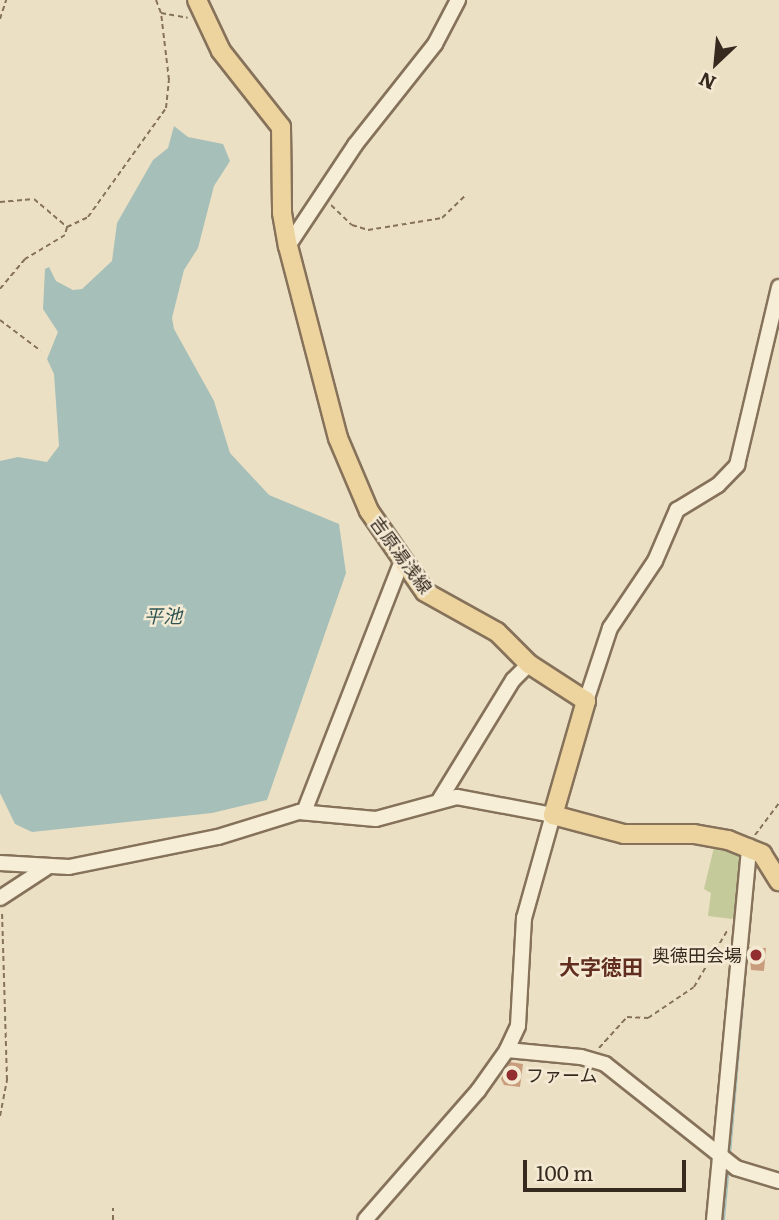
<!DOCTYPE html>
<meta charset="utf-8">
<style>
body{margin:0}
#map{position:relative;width:779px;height:1220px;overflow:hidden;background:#ece0c4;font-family:Literata,"Noto Sans JP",serif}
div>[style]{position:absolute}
.green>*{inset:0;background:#c4ca99}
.water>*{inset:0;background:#a6bfb8}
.stream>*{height:3.5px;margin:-1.75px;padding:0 1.75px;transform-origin:1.75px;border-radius:1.75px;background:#a6bfb8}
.building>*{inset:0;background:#c89c7c}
.path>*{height:2px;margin-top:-1px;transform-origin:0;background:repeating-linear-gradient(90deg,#86725b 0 5px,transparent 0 8.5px)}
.roads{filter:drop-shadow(2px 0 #86725b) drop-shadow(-2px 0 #86725b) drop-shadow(0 2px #86725b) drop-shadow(0 -2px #86725b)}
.minor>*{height:14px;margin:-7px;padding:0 7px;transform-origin:7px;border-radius:7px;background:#f7eed7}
.major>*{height:18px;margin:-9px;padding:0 9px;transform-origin:9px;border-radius:9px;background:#edd49e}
.dots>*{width:19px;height:19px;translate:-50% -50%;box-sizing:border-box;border:4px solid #f4ead4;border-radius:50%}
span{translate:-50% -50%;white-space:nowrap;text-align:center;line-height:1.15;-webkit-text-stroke:5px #f4ead4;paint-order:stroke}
.street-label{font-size:18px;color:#362a1f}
.poi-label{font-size:18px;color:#362a1f}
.right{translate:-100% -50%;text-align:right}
.left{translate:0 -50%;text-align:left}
.water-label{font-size:19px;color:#2f5653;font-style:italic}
.quarter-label{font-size:21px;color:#612e20;font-weight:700}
.north{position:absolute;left:681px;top:28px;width:70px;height:70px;-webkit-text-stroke:5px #f4ead4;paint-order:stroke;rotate:206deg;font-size:19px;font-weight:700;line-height:28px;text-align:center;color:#362a1f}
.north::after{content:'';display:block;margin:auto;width:24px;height:32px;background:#362a1f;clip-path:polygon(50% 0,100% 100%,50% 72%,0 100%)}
.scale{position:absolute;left:523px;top:1160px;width:163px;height:32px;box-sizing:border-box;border:4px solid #362a1f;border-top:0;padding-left:9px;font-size:21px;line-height:24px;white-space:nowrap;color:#362a1f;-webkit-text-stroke:5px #f4ead4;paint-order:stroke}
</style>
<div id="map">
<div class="green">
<i style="clip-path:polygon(715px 843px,745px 853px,742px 900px,732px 919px,708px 916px,711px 893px,704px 889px)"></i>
</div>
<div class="water">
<i style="clip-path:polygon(174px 126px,188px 137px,223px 144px,230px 161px,214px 186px,198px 248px,184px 270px,172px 318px,174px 329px,214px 401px,230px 453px,269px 495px,339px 524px,346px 573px,267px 800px,212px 813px,32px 832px,15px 824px,0 793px,0 461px,18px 457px,47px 462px,59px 446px,54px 374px,47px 359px,58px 332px,43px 309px,45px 269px,49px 267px,56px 281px,73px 290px,82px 289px,112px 261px,117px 223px,153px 160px,168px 148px)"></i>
</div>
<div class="stream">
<i style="left:729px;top:1155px;width:175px;rotate:-85.1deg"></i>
<i style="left:723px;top:1220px;width:54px;rotate:-84.7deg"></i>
</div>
<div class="building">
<i style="clip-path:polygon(749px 947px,766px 948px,764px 971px,751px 970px)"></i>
<i style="clip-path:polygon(510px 1062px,523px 1064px,520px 1087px,504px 1085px,501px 1079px)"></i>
</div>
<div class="path">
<i style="left:156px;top:0;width:14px;rotate:69deg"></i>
<i style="left:161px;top:13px;width:27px;rotate:10deg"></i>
<i style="left:0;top:19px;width:20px;rotate:-72deg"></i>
<i style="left:0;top:202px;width:34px;rotate:-5deg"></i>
<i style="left:34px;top:199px;width:43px;rotate:40.3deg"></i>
<i style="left:67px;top:227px;width:8px;rotate:104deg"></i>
<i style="left:65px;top:235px;width:47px;rotate:149deg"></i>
<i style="left:25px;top:259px;width:39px;rotate:130deg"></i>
<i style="left:331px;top:205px;width:29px;rotate:44deg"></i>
<i style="left:352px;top:225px;width:17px;rotate:17deg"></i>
<i style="left:368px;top:230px;width:75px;rotate:-9.2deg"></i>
<i style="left:442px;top:218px;width:32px;rotate:-44deg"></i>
<i style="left:67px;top:227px;width:23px;rotate:-25deg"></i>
<i style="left:88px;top:217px;width:134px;rotate:-54.4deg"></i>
<i style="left:166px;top:108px;width:28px;rotate:-84deg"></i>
<i style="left:169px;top:80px;width:67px;rotate:-96.8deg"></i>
<i style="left:0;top:320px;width:51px;rotate:37.1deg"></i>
<i style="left:755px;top:835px;width:40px;rotate:-53deg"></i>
<i style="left:599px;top:1048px;width:42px;rotate:-47.9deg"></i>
<i style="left:627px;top:1017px;width:21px;rotate:3deg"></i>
<i style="left:648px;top:1018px;width:55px;rotate:-34deg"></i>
<i style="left:694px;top:987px;width:65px;rotate:-59.5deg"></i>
<i style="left:0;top:1116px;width:37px;rotate:-79deg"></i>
<i style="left:7px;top:1080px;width:168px;rotate:-91.7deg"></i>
<i style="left:113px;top:1220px;width:12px;rotate:-90deg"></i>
</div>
<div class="roads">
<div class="minor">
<i style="left:288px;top:246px;width:121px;rotate:-56.4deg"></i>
<i style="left:355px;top:145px;width:129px;rotate:-51.6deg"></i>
<i style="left:435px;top:44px;width:50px;rotate:-62.4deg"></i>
<i style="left:586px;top:701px;width:77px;rotate:-71.8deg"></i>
<i style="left:610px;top:628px;width:81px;rotate:-56.1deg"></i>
<i style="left:655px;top:561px;width:56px;rotate:-66.7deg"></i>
<i style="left:677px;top:510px;width:48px;rotate:-31.4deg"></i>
<i style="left:718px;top:485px;width:28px;rotate:-46deg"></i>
<i style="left:737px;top:465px;width:183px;rotate:-76.7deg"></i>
<i style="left:440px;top:799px;width:140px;rotate:-58.5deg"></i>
<i style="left:513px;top:680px;width:23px;rotate:-45deg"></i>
<i style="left:304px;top:812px;width:270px;rotate:-68.7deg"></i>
<i style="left:0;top:863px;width:69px;rotate:3.3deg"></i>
<i style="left:69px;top:867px;width:152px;rotate:-11.4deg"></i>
<i style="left:218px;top:837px;width:85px;rotate:-17.2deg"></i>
<i style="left:299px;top:812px;width:77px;rotate:5.2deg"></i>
<i style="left:376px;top:819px;width:84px;rotate:-15.2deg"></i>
<i style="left:457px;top:797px;width:98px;rotate:10.6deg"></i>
<i style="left:553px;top:815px;width:107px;rotate:105.7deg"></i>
<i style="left:524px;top:918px;width:108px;rotate:93.2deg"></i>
<i style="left:518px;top:1026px;width:26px;rotate:115deg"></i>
<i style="left:507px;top:1050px;width:50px;rotate:125.3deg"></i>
<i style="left:478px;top:1091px;width:171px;rotate:131.2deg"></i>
<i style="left:0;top:898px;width:55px;rotate:-33.1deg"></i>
<i style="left:507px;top:1050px;width:74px;rotate:5.4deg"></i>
<i style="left:581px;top:1057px;width:25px;rotate:16deg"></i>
<i style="left:605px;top:1064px;width:167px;rotate:38.4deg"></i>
<i style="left:736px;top:1168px;width:45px;rotate:16.8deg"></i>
<i style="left:714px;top:1220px;width:375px;rotate:-84.6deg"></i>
</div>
<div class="major">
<i style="left:197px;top:0;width:56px;rotate:64.8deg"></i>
<i style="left:221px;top:51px;width:97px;rotate:51.7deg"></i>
<i style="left:281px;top:127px;width:86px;rotate:89.3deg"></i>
<i style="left:282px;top:213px;width:34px;rotate:80deg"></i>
<i style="left:288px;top:246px;width:198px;rotate:75.4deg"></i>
<i style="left:338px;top:438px;width:79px;rotate:67deg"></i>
<i style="left:369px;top:511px;width:98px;rotate:55.3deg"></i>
<i style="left:425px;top:592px;width:82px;rotate:29.1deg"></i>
<i style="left:497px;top:632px;width:45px;rotate:45deg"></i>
<i style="left:529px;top:664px;width:68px;rotate:33deg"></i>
<i style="left:586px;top:701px;width:119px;rotate:106.1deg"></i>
<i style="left:553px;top:815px;width:73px;rotate:15deg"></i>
<i style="left:624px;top:834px;width:70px"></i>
<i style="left:694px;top:834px;width:35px;rotate:10deg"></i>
<i style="left:728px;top:840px;width:37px;rotate:22deg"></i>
<i style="left:762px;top:854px;width:32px;rotate:58deg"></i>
</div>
</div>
<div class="dots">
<i style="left:756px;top:955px;background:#922e2f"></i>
<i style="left:512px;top:1075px;background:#922e2f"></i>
</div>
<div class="street-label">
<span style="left:401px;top:555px;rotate:54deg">吉原湯浅線</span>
</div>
<div class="poi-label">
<span class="right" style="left:742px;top:955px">奥徳田会場</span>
<span class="left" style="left:526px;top:1075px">ファーム</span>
</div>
<div class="water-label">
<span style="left:163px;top:616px">平池</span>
</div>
<div class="quarter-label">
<span style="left:601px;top:966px">大字徳田</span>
</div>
<div class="north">N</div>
<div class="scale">100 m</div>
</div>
